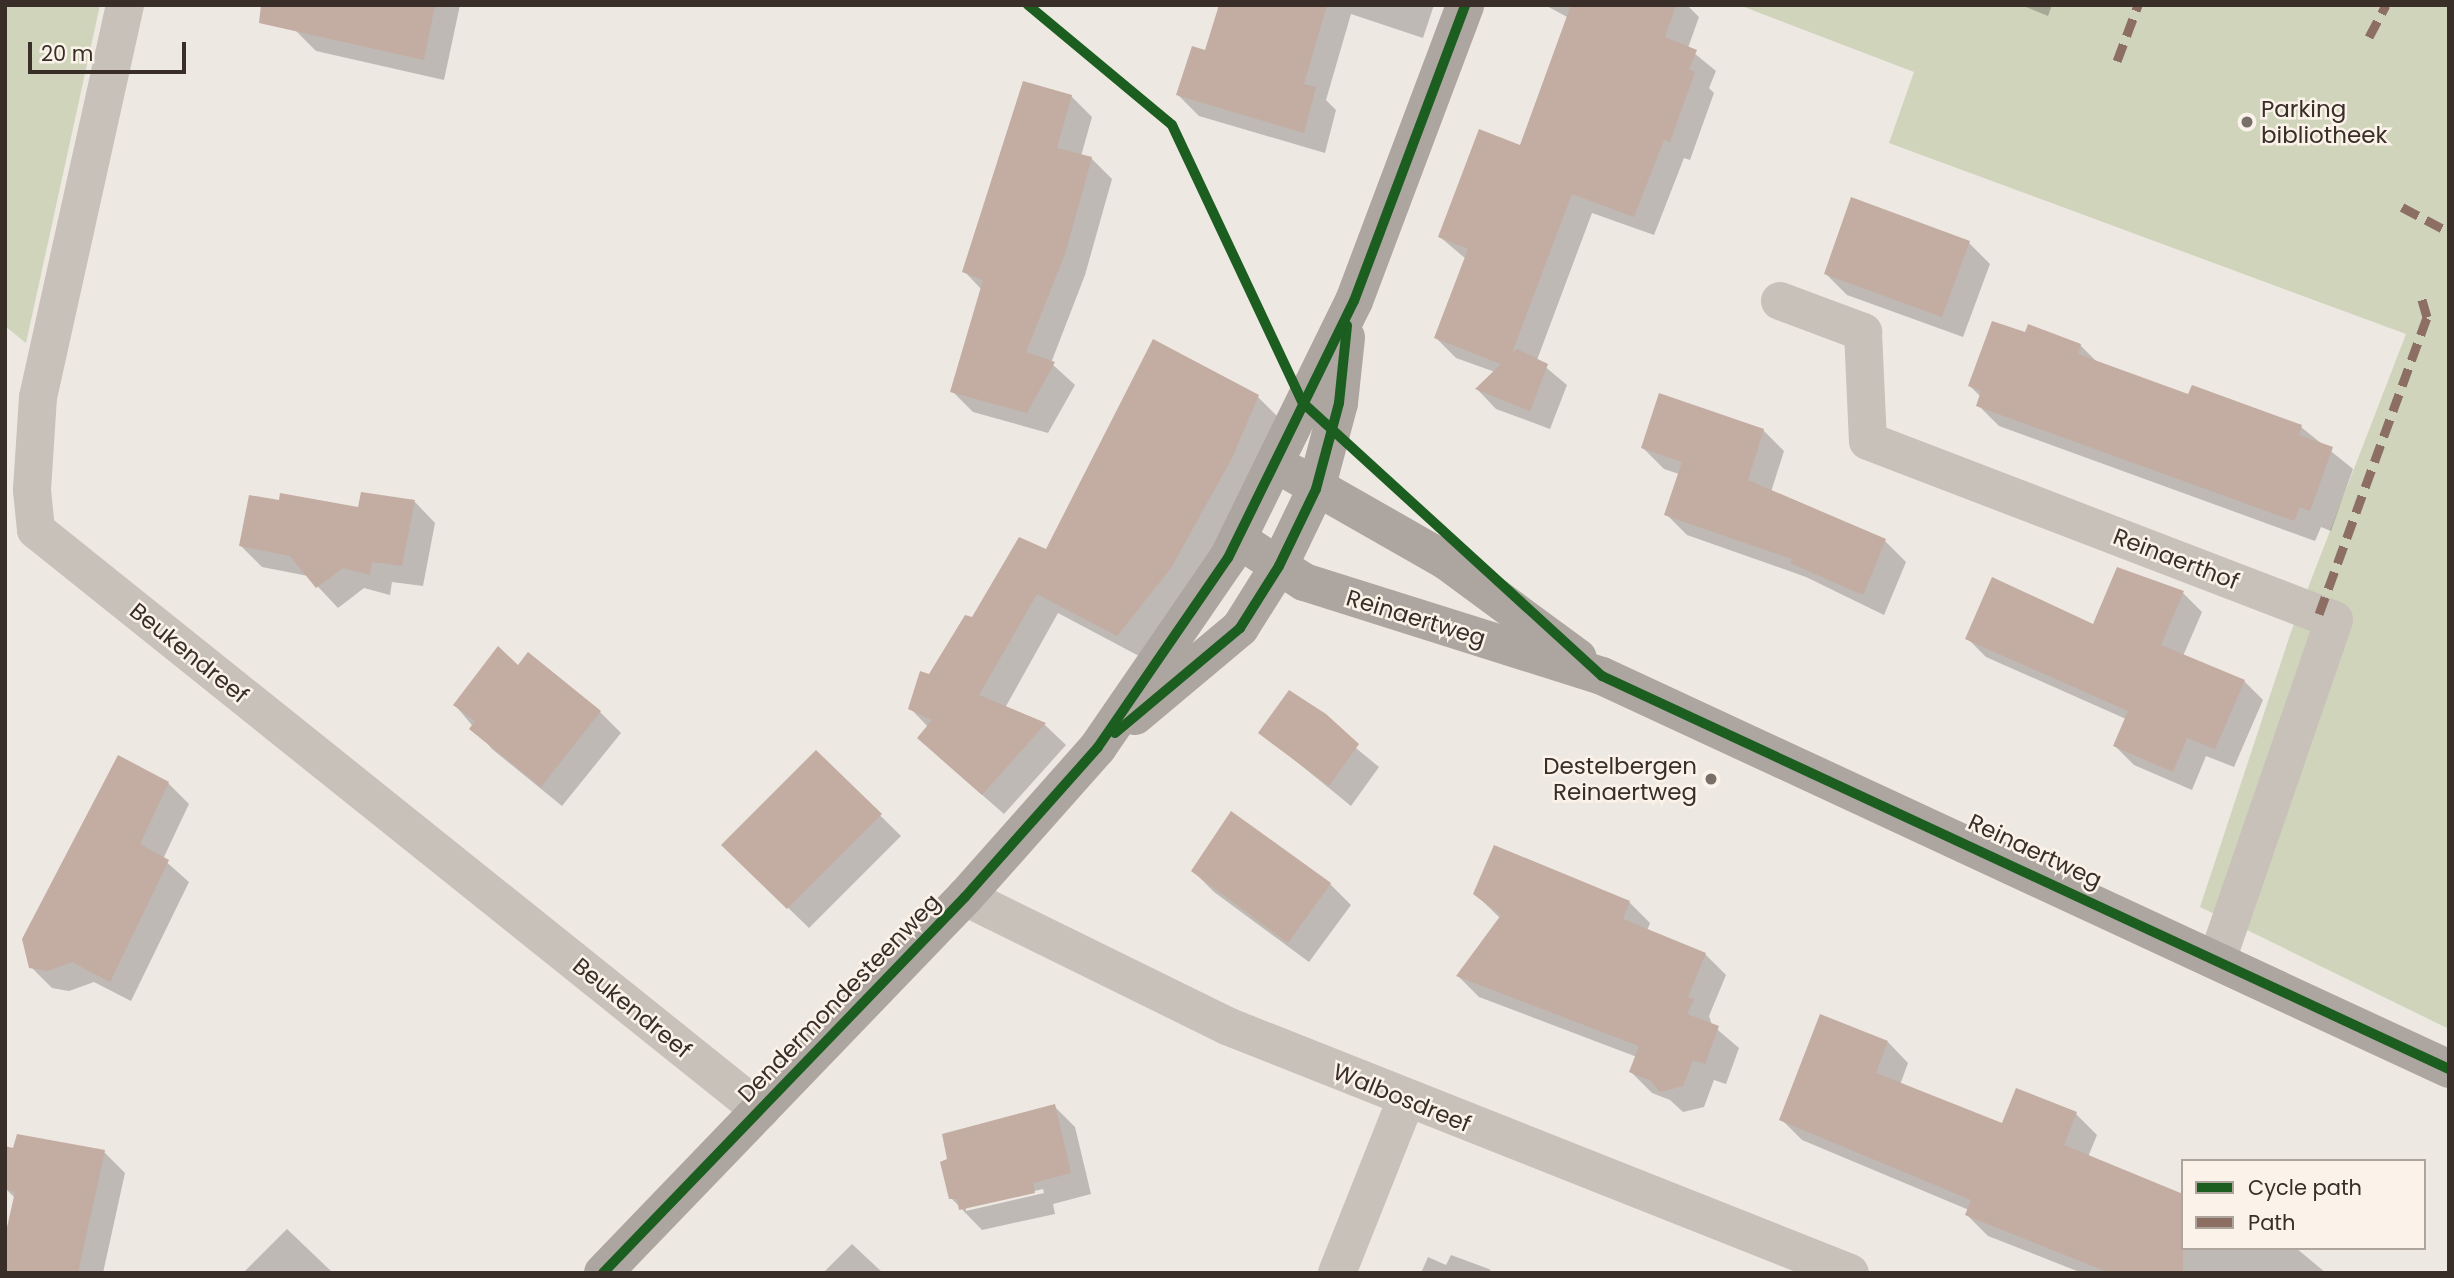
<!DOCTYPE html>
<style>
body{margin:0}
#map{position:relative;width:2454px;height:1278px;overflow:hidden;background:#eee8e2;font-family:Poppins,sans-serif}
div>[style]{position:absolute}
.green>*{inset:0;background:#cfd4bb}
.shadow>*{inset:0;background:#0003}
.building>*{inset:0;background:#c3aca2}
.minor>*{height:38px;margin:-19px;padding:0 19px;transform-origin:19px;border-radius:19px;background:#c8c1ba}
.major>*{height:38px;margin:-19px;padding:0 19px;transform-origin:19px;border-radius:19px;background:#ada59f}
.quiet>*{height:9px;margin-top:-4.5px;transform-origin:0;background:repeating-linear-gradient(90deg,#8d6e63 0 18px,transparent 0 27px)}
.cycleway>*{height:10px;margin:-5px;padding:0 5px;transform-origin:5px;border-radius:5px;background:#1b5e20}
.dots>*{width:19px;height:19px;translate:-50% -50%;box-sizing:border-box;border:4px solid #fbf3e9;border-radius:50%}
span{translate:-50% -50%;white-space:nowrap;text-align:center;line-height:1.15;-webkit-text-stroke:5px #fbf3e9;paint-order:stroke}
.poi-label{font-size:23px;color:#392e28}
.left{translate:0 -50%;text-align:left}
.right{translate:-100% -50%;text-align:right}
.street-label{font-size:23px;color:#392e28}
.frame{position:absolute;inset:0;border:7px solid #392e28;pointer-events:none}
.legend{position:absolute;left:2181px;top:1159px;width:245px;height:91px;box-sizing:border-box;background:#fbf3e9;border:2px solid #ada49c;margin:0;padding:9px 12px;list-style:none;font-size:21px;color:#392e28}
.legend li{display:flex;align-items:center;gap:14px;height:35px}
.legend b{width:35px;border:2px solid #ada49c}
.scale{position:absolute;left:28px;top:42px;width:158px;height:32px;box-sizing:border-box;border:4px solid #392e28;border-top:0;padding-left:9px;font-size:21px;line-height:24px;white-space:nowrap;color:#392e28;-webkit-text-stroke:5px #fbf3e9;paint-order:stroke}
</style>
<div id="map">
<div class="green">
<i style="clip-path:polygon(5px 5px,100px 5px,26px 343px,5px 326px)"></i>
<i style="clip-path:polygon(1739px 5px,2449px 5px,2449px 1029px,2200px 907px,2291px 632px,2406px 334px,1889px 143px,1914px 72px)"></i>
</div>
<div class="shadow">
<i style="clip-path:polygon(300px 5px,460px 5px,444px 80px,316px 51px,295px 30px)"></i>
<i style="clip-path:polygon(1221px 5px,1434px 5px,1423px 38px,1351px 14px,1326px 100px,1336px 110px,1325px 153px,1199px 116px,1178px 95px,1206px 52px)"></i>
<i style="clip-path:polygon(1545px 5px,1687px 5px,1699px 17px,1688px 48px,1716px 71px,1709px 88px,1714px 93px,1690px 160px,1684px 158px,1654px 235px,1592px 213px,1537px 360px,1567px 385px,1550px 429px,1496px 409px,1477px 389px,1495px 372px,1456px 358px,1436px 338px,1466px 259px,1440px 237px,1521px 147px,1569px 18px)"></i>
<i style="clip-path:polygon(2021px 5px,2052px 5px,2048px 16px)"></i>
<i style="clip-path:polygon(1071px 96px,1092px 117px,1081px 156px,1091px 158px,1112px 179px,1085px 275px,1051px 363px,1075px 385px,1048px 433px,973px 412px,952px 391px,982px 290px,964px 271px)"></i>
<i style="clip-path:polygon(1969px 243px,1990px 264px,1963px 337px,1847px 295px,1826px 274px)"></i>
<i style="clip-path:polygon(2027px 334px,2080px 345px,2097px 362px,2189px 396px,2301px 427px,2353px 469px,2331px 531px,2321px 527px,2315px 541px,1999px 426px,1978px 405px,1981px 397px,1970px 386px)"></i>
<i style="clip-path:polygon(1153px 341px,1258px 397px,1279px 418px,1192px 589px,1139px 656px,1058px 613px,1005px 708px,1045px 725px,1066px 745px,1004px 814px,940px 758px,928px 727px,910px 708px,973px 619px,1046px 552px)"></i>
<i style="clip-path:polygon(1763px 430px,1784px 451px,1771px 492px,1885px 541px,1906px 562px,1884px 615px,1806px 577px,1687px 535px,1666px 514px,1679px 474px,1664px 469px,1643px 448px)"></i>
<i style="clip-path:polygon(415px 502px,435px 523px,423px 586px,392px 582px,390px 595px,364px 588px,338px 608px,308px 576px,262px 567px,241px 546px,359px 509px)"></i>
<i style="clip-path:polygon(2183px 593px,2202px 612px,2183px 656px,2244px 681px,2263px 700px,2234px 767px,2206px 756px,2192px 790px,2134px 765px,2115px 746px,2126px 719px,1986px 657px,1967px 638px,2094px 626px)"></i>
<i style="clip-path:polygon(518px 668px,600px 712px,621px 733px,562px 806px,492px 749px,455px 705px)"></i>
<i style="clip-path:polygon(1289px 693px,1379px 767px,1351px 806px,1260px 732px)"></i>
<i style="clip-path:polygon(816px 752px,901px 836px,809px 928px,745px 866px)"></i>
<i style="clip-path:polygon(168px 783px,189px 804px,163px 859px,189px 882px,131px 1001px,94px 982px,69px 991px,52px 988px,31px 967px)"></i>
<i style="clip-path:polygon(1231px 813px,1330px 884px,1351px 905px,1309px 962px,1214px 892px,1193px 871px)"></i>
<i style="clip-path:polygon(1475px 894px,1629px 902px,1650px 923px,1647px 931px,1705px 954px,1726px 975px,1709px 1016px,1712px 1025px,1739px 1048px,1726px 1084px,1714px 1080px,1704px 1107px,1683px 1112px,1670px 1100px,1652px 1093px,1631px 1072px,1637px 1057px,1479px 997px,1458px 976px,1500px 918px)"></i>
<i style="clip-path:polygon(1888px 1042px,1908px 1063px,1900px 1085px,2003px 1126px,2017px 1090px,2076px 1114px,2097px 1135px,2088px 1157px,2183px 1248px,2296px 1248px,2326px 1273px,2082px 1273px,1988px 1236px,1967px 1215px,1969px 1210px,1802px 1140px,1781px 1119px)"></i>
<i style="clip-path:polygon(evenodd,1054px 1106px,1075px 1127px,1091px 1194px,1053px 1204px,1055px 1214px,982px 1230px,951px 1198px,1054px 1106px,1043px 1189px,1044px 1193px,966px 1211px,966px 1207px,1043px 1189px)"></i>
<i style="clip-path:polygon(104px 1152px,125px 1173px,103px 1273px,6px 1273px,15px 1198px,6px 1189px)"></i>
<i style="clip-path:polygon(287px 1229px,333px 1273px,243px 1273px)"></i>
<i style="clip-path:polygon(852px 1244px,883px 1273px,823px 1273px)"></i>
<i style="clip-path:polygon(1451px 1255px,1489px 1269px,1493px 1273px,1421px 1273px,1428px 1257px,1446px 1265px)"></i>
</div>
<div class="building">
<i style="clip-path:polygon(261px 5px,435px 5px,424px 60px,259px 23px)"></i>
<i style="clip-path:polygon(1219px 5px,1327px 5px,1304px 84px,1316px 87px,1304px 133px,1176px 95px,1192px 46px,1205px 50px)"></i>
<i style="clip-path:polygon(1571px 5px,1676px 5px,1665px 37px,1697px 50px,1689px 69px,1695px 72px,1670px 142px,1664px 140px,1634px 217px,1572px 194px,1512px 353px,1517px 349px,1548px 364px,1530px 411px,1475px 389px,1501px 364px,1434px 338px,1468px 249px,1438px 237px,1479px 129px,1520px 145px)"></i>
<i style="clip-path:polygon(1023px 81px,1072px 95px,1057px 148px,1092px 157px,1065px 254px,1026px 352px,1055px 362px,1027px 413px,950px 392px,983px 280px,962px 272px)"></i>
<i style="clip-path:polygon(1851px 197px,1970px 241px,1942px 317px,1824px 274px)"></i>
<i style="clip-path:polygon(1992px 321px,2025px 332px,2028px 324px,2081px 344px,2078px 354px,2188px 394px,2192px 385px,2302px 425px,2299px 435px,2333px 447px,2310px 511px,2300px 507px,2294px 521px,1976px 406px,1981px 391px,1968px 386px)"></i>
<i style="clip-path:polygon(1153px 339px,1259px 395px,1232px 458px,1171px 568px,1117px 636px,1037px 594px,979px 695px,1046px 723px,982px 795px,917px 738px,932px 720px,908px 709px,920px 671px,929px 674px,965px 615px,972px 617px,1019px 537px,1046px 549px)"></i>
<i style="clip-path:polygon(1659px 393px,1764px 429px,1748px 480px,1886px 539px,1863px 595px,1790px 563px,1792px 559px,1664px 515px,1682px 462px,1641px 448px)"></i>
<i style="clip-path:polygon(361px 492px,415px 500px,402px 566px,372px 562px,370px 575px,343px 568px,316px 588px,290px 556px,239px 546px,249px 495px,279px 500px,280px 493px,358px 507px)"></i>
<i style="clip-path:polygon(2117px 567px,2184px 591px,2161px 645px,2245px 680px,2215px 749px,2187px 738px,2173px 772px,2113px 746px,2128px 711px,1965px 639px,1992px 577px,2093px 624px)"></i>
<i style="clip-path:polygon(498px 646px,518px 665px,528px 652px,601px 711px,541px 787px,469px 729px,475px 721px,453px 705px)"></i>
<i style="clip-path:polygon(1289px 690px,1326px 714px,1359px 744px,1329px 786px,1258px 733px)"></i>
<i style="clip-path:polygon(816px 750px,882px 814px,787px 909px,721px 845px)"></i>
<i style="clip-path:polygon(118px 755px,169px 782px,140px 844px,169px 860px,110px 982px,72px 962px,48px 971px,29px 968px,22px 939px)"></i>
<i style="clip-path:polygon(1231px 811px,1331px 883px,1288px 943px,1191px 871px)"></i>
<i style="clip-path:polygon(1494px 845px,1630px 901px,1623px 919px,1706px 953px,1688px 997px,1694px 999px,1687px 1014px,1719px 1026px,1705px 1064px,1693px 1060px,1683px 1086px,1660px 1092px,1651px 1081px,1629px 1072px,1639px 1046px,1456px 976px,1501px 915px,1473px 894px)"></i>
<i style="clip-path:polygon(1820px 1014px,1888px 1041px,1876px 1073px,2002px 1123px,2016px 1088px,2077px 1112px,2064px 1145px,2183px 1194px,2183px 1273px,2110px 1273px,1965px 1215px,1971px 1200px,1779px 1120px)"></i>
<i style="clip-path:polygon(1055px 1104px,1071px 1173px,1033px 1183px,1035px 1193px,959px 1210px,957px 1199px,949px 1199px,940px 1162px,947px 1159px,942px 1134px)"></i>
<i style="clip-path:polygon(17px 1134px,105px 1150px,78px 1273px,5px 1273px,5px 1236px,15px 1192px,5px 1189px,5px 1146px,13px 1148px)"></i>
</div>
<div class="minor">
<i style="left:125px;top:5px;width:402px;rotate:102.5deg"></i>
<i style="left:38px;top:397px;width:93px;rotate:93.7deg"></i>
<i style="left:32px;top:490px;width:40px;rotate:84.3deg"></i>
<i style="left:36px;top:530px;width:928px;rotate:38.7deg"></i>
<i style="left:1780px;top:301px;width:89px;rotate:20.5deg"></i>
<i style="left:1863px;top:332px;width:109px;rotate:87.4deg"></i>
<i style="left:1868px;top:441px;width:499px;rotate:21deg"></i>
<i style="left:2334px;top:620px;width:359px;rotate:109deg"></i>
<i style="left:965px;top:897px;width:292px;rotate:26.2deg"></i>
<i style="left:1227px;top:1026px;width:670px;rotate:21.63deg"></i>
<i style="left:1337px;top:1273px;width:186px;rotate:-68.3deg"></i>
</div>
<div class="major">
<i style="left:1294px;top:474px;width:174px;rotate:29.7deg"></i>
<i style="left:1445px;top:560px;width:165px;rotate:36.4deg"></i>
<i style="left:1239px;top:540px;width:77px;rotate:32.9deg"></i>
<i style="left:1304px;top:582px;width:312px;rotate:17.5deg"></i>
<i style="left:1602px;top:676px;width:934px;rotate:24.89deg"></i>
<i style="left:1135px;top:716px;width:137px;rotate:-40deg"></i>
<i style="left:1240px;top:628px;width:73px;rotate:-57.8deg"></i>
<i style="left:1279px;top:566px;width:85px;rotate:-64.3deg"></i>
<i style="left:1316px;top:489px;width:89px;rotate:-75deg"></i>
<i style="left:1339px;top:403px;width:66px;rotate:-83.9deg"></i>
<i style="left:603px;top:1273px;width:522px;rotate:-46.09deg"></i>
<i style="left:965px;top:897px;width:200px;rotate:-48.4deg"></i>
<i style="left:1098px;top:747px;width:229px;rotate:-55.5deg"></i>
<i style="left:1228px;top:558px;width:286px;rotate:-63.9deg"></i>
<i style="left:1354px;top:301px;width:316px;rotate:-69.4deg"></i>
</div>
<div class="quiet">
<i style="left:2369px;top:37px;width:36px;rotate:-62deg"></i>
<i style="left:2117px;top:61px;width:60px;rotate:-69.4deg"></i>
<i style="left:2402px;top:207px;width:53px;rotate:28deg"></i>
<i style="left:2319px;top:614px;width:316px;rotate:-70deg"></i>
<i style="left:2427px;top:317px;width:25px;rotate:-106deg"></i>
</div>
<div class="cycleway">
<i style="left:1028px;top:5px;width:187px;rotate:39.8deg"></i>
<i style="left:1172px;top:125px;width:307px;rotate:64.8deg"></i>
<i style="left:1303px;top:403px;width:405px;rotate:42.4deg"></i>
<i style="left:1602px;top:676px;width:934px;rotate:24.89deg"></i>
<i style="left:1115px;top:733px;width:163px;rotate:-40deg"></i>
<i style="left:1240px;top:628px;width:73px;rotate:-57.8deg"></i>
<i style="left:1279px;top:566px;width:85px;rotate:-64.3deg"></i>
<i style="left:1316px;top:489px;width:89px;rotate:-75deg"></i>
<i style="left:1339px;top:403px;width:78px;rotate:-84.1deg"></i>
<i style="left:603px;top:1273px;width:522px;rotate:-46.09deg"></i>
<i style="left:965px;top:897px;width:200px;rotate:-48.4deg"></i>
<i style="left:1098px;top:747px;width:229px;rotate:-55.5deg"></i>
<i style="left:1228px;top:558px;width:286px;rotate:-63.9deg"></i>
<i style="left:1354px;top:301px;width:316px;rotate:-69.4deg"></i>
</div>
<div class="dots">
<i style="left:2247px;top:122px;background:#786f69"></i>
<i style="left:1711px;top:779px;background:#786f69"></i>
</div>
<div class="poi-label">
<span class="left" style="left:2261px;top:122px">Parking<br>bibliotheek</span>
<span class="right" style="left:1697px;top:779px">Destelbergen<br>Reinaertweg</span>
</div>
<div class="street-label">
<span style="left:2176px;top:559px;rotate:21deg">Reinaerthof</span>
<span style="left:1416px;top:618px;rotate:17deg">Reinaertweg</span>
<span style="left:189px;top:653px;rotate:39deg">Beukendreef</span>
<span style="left:2035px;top:851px;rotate:25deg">Reinaertweg</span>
<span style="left:839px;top:998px;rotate:-46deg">Dendermondesteenweg</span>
<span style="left:632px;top:1008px;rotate:39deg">Beukendreef</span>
<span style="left:1402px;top:1098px;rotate:22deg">Walbosdreef</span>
</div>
<div class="frame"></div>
<ul class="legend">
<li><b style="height:9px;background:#1b5e20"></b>Cycle path</li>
<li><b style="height:9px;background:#8d6e63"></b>Path</li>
</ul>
<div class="scale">20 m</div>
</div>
